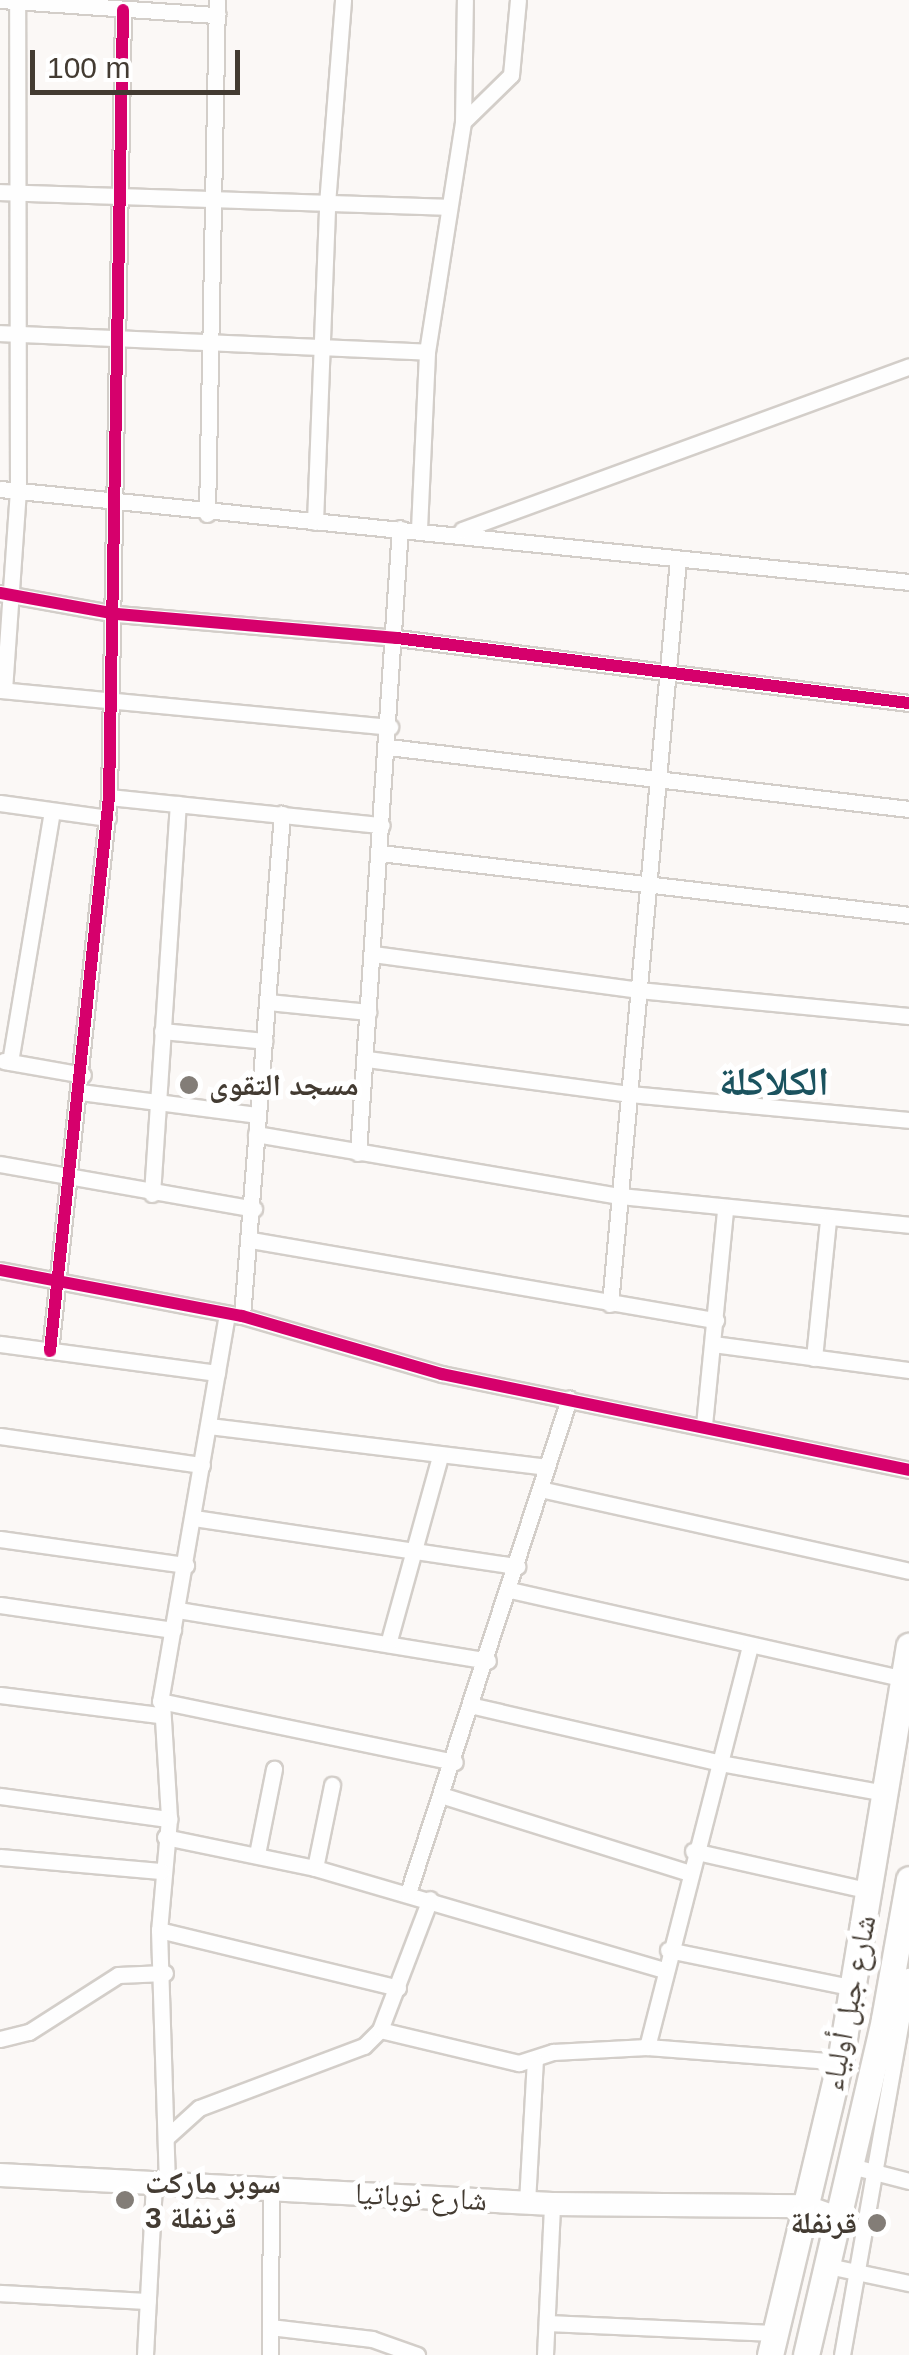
<!DOCTYPE html>
<meta charset="utf-8">
<style>
body{margin:0}
#map{position:relative;width:909px;height:2355px;overflow:hidden;background:#fbf8f6;font-family:Helvetica,"Noto Naskh Arabic",sans-serif}
div>[style]{position:absolute}
.roads{filter:drop-shadow(2px 0 #d3cec9) drop-shadow(-2px 0 #d3cec9) drop-shadow(0 2px #d3cec9) drop-shadow(0 -2px #d3cec9)}
.street>*{height:15px;margin:-7.5px;padding:0 7.5px;transform-origin:7.5px;border-radius:7.5px;background:#fefefe}
.secondary>*{height:22px;margin:-11px;padding:0 11px;transform-origin:11px;border-radius:11px;background:#fefefe}
.primary>*{height:25px;margin:-12.5px;padding:0 12.5px;transform-origin:12.5px;border-radius:12.5px;background:#fefefe}
.cycleway>*{height:12px;margin:-6px;padding:0 6px;transform-origin:6px;border-radius:6px;background:#d6006c}
.dots>*{width:28px;height:28px;translate:-50% -50%;box-sizing:border-box;border:5px solid #fff;border-radius:50%}
span{translate:-50% -50%;white-space:nowrap;text-align:center;line-height:1.15;-webkit-text-stroke:10px #fff;paint-order:stroke}
.poi-label{font-size:30px;color:#433b32;font-weight:700}
.left{translate:0 -50%;text-align:left}
.right{translate:-100% -50%;text-align:right}
.street-label{font-size:30px;color:#433b32}
.district-label{font-size:40px;color:#1b535f;font-weight:700}
.scale{position:absolute;left:30px;top:50px;width:210px;height:45px;box-sizing:border-box;border:5px solid #433b32;border-top:0;padding-left:12px;font-size:30px;line-height:35px;white-space:nowrap;color:#433b32;-webkit-text-stroke:8px #fff;paint-order:stroke}
</style>
<div id="map">
<div class="roads">
<div class="street">
<i style="left:0;top:0;width:218px;rotate:4deg"></i>
<i style="left:463px;top:122px;width:67px;rotate:-44.4deg"></i>
<i style="left:511px;top:75px;width:75px;rotate:-84.7deg"></i>
<i style="left:0;top:192px;width:445px;rotate:1.9deg"></i>
<i style="left:0;top:333px;width:427px;rotate:2.5deg"></i>
<i style="left:0;top:489px;width:914px;rotate:5.84deg"></i>
<i style="left:207px;top:514px;width:514px;rotate:-88.89deg"></i>
<i style="left:315px;top:522px;width:318px;rotate:-87.8deg"></i>
<i style="left:327px;top:204px;width:205px;rotate:-85.5deg"></i>
<i style="left:419px;top:529px;width:177px;rotate:-87.4deg"></i>
<i style="left:427px;top:352px;width:233px;rotate:-81.1deg"></i>
<i style="left:463px;top:122px;width:122px;rotate:-89.1deg"></i>
<i style="left:462px;top:530px;width:476px;rotate:-20.1deg"></i>
<i style="left:0;top:593px;width:119px;rotate:10.2deg"></i>
<i style="left:117px;top:614px;width:281px;rotate:4.9deg"></i>
<i style="left:397px;top:638px;width:516px;rotate:7.24deg"></i>
<i style="left:0;top:690px;width:392px;rotate:5.4deg"></i>
<i style="left:4px;top:690px;width:198px;rotate:-86deg"></i>
<i style="left:18px;top:492px;width:490px;rotate:-90.1deg"></i>
<i style="left:388px;top:747px;width:525px;rotate:6.79deg"></i>
<i style="left:109px;top:797px;width:274px;rotate:5.9deg"></i>
<i style="left:0;top:803px;width:109px;rotate:7.9deg"></i>
<i style="left:380px;top:853px;width:533px;rotate:6.68deg"></i>
<i style="left:373px;top:954px;width:267px;rotate:7.7deg"></i>
<i style="left:638px;top:990px;width:272px;rotate:5.5deg"></i>
<i style="left:268px;top:1002px;width:101px;rotate:5.7deg"></i>
<i style="left:162px;top:1031px;width:103px;rotate:5.5deg"></i>
<i style="left:367px;top:1059px;width:264px;rotate:7.6deg"></i>
<i style="left:629px;top:1094px;width:281px;rotate:5.3deg"></i>
<i style="left:4px;top:1061px;width:80px;rotate:10deg"></i>
<i style="left:10px;top:1062px;width:254px;rotate:-80.5deg"></i>
<i style="left:80px;top:1092px;width:178px;rotate:7.4deg"></i>
<i style="left:256px;top:1134px;width:369px;rotate:9.7deg"></i>
<i style="left:620px;top:1196px;width:290px;rotate:5.7deg"></i>
<i style="left:358px;top:1153px;width:626px;rotate:-86.16deg"></i>
<i style="left:0;top:1164px;width:258px;rotate:10deg"></i>
<i style="left:152px;top:1194px;width:391px;rotate:-86.2deg"></i>
<i style="left:251px;top:1240px;width:472px;rotate:9.8deg"></i>
<i style="left:0;top:1270px;width:246px;rotate:10.8deg"></i>
<i style="left:242px;top:1316px;width:208px;rotate:16.2deg"></i>
<i style="left:442px;top:1374px;width:477px;rotate:11.6deg"></i>
<i style="left:610px;top:1304px;width:748px;rotate:-84.78deg"></i>
<i style="left:227px;top:1314px;width:393px;rotate:99.8deg"></i>
<i style="left:160px;top:1701px;width:301px;rotate:11.7deg"></i>
<i style="left:242px;top:1316px;width:504px;rotate:-85.44deg"></i>
<i style="left:0;top:1344px;width:219px;rotate:7.6deg"></i>
<i style="left:713px;top:1344px;width:198px;rotate:7.6deg"></i>
<i style="left:50px;top:1351px;width:557px;rotate:-83.92deg"></i>
<i style="left:109px;top:797px;width:787px;rotate:-88.98deg"></i>
<i style="left:814px;top:1358px;width:138px;rotate:-84.2deg"></i>
<i style="left:704px;top:1425px;width:217px;rotate:-84.4deg"></i>
<i style="left:209px;top:1426px;width:339px;rotate:6.9deg"></i>
<i style="left:0;top:1436px;width:204px;rotate:8.2deg"></i>
<i style="left:540px;top:1489px;width:378px;rotate:12.5deg"></i>
<i style="left:194px;top:1518px;width:327px;rotate:8.5deg"></i>
<i style="left:0;top:1539px;width:188px;rotate:8deg"></i>
<i style="left:510px;top:1590px;width:405px;rotate:12.7deg"></i>
<i style="left:0;top:1605px;width:175px;rotate:8.2deg"></i>
<i style="left:178px;top:1610px;width:314px;rotate:9.3deg"></i>
<i style="left:388px;top:1644px;width:195px;rotate:-74.5deg"></i>
<i style="left:0;top:1695px;width:160px;rotate:7.2deg"></i>
<i style="left:162px;top:1703px;width:116px;rotate:86.5deg"></i>
<i style="left:169px;top:1819px;width:111px;rotate:95.1deg"></i>
<i style="left:159px;top:1930px;width:253px;rotate:88.2deg"></i>
<i style="left:474px;top:1706px;width:253px;rotate:13deg"></i>
<i style="left:720px;top:1763px;width:168px;rotate:10.3deg"></i>
<i style="left:0;top:1796px;width:171px;rotate:7.8deg"></i>
<i style="left:444px;top:1796px;width:255px;rotate:17.4deg"></i>
<i style="left:165px;top:1837px;width:153px;rotate:11.7deg"></i>
<i style="left:315px;top:1868px;width:363px;rotate:16.3deg"></i>
<i style="left:693px;top:1851px;width:182px;rotate:12.7deg"></i>
<i style="left:257px;top:1854px;width:87px;rotate:-78.7deg"></i>
<i style="left:0;top:1857px;width:162px;rotate:5deg"></i>
<i style="left:315px;top:1868px;width:85px;rotate:-78.4deg"></i>
<i style="left:408px;top:1893px;width:520px;rotate:-71.95deg"></i>
<i style="left:159px;top:1930px;width:246px;rotate:13.6deg"></i>
<i style="left:668px;top:1950px;width:190px;rotate:11.5deg"></i>
<i style="left:380px;top:2030px;width:143px;rotate:13.4deg"></i>
<i style="left:519px;top:2063px;width:36px;rotate:-18deg"></i>
<i style="left:553px;top:2052px;width:94px;rotate:-3deg"></i>
<i style="left:647px;top:2047px;width:194px;rotate:4.4deg"></i>
<i style="left:0;top:2039px;width:30px;rotate:-14deg"></i>
<i style="left:29px;top:2032px;width:106px;rotate:-32.6deg"></i>
<i style="left:118px;top:1975px;width:47px;rotate:-2.4deg"></i>
<i style="left:647px;top:2047px;width:415px;rotate:-75.6deg"></i>
<i style="left:167px;top:2137px;width:43px;rotate:-42.2deg"></i>
<i style="left:199px;top:2108px;width:176px;rotate:-20.6deg"></i>
<i style="left:364px;top:2046px;width:23px;rotate:-45deg"></i>
<i style="left:380px;top:2030px;width:140px;rotate:-69.1deg"></i>
<i style="left:851px;top:2166px;width:60px;rotate:14.5deg"></i>
<i style="left:527px;top:2202px;width:142px;rotate:-86.8deg"></i>
<i style="left:828px;top:2266px;width:83px;rotate:11.9deg"></i>
<i style="left:0;top:2293px;width:148px;rotate:3.1deg"></i>
<i style="left:547px;top:2323px;width:229px;rotate:2.5deg"></i>
<i style="left:270px;top:2327px;width:103px;rotate:6.7deg"></i>
<i style="left:372px;top:2339px;width:48px;rotate:19.6deg"></i>
<i style="left:145px;top:2355px;width:172px;rotate:-87deg"></i>
<i style="left:270px;top:2355px;width:166px;rotate:-89.7deg"></i>
<i style="left:545px;top:2355px;width:151px;rotate:-87.3deg"></i>
<i style="left:842px;top:2355px;width:385px;rotate:-80deg"></i>
</div>
<div class="secondary">
<i style="left:0;top:2175px;width:553px;rotate:3.01deg"></i>
<i style="left:552px;top:2204px;width:252px;rotate:0.5deg"></i>
<i style="left:804px;top:2206px;width:37px;rotate:20deg"></i>
</div>
<div class="primary">
<i style="left:770px;top:2355px;width:301px;rotate:-76.6deg"></i>
<i style="left:840px;top:2062px;width:422px;rotate:-80.6deg"></i>
<i style="left:806px;top:2355px;width:345px;rotate:-76.9deg"></i>
<i style="left:884px;top:2019px;width:142px;rotate:-79.9deg"></i>
</div>
</div>
<div class="cycleway">
<i style="left:0;top:593px;width:119px;rotate:10.2deg"></i>
<i style="left:117px;top:614px;width:281px;rotate:4.9deg"></i>
<i style="left:397px;top:638px;width:516px;rotate:7.24deg"></i>
<i style="left:0;top:1270px;width:246px;rotate:10.8deg"></i>
<i style="left:242px;top:1316px;width:208px;rotate:16.2deg"></i>
<i style="left:442px;top:1374px;width:477px;rotate:11.6deg"></i>
<i style="left:50px;top:1351px;width:557px;rotate:-83.92deg"></i>
<i style="left:109px;top:797px;width:787px;rotate:-88.98deg"></i>
</div>
<div class="dots">
<i style="left:189px;top:1085px;background:#837d77"></i>
<i style="left:125px;top:2200px;background:#837d77"></i>
<i style="left:877px;top:2223px;background:#837d77"></i>
</div>
<div class="poi-label">
<span class="left" style="left:209px;top:1085px">مسجد التقوى</span>
<span class="left" style="left:145px;top:2200px">سوبر ماركت<br>قرنفلة 3</span>
<span class="right" style="left:857px;top:2223px">قرنفلة</span>
</div>
<div class="street-label">
<span style="left:849px;top:2003px;rotate:-79deg">شارع جبل أولياء</span>
<span style="left:421px;top:2197px;rotate:3deg">شارع نوباتيا</span>
</div>
<div class="district-label">
<span style="left:774px;top:1081px">الكلاكلة</span>
</div>
<div class="scale">100 m</div>
</div>
